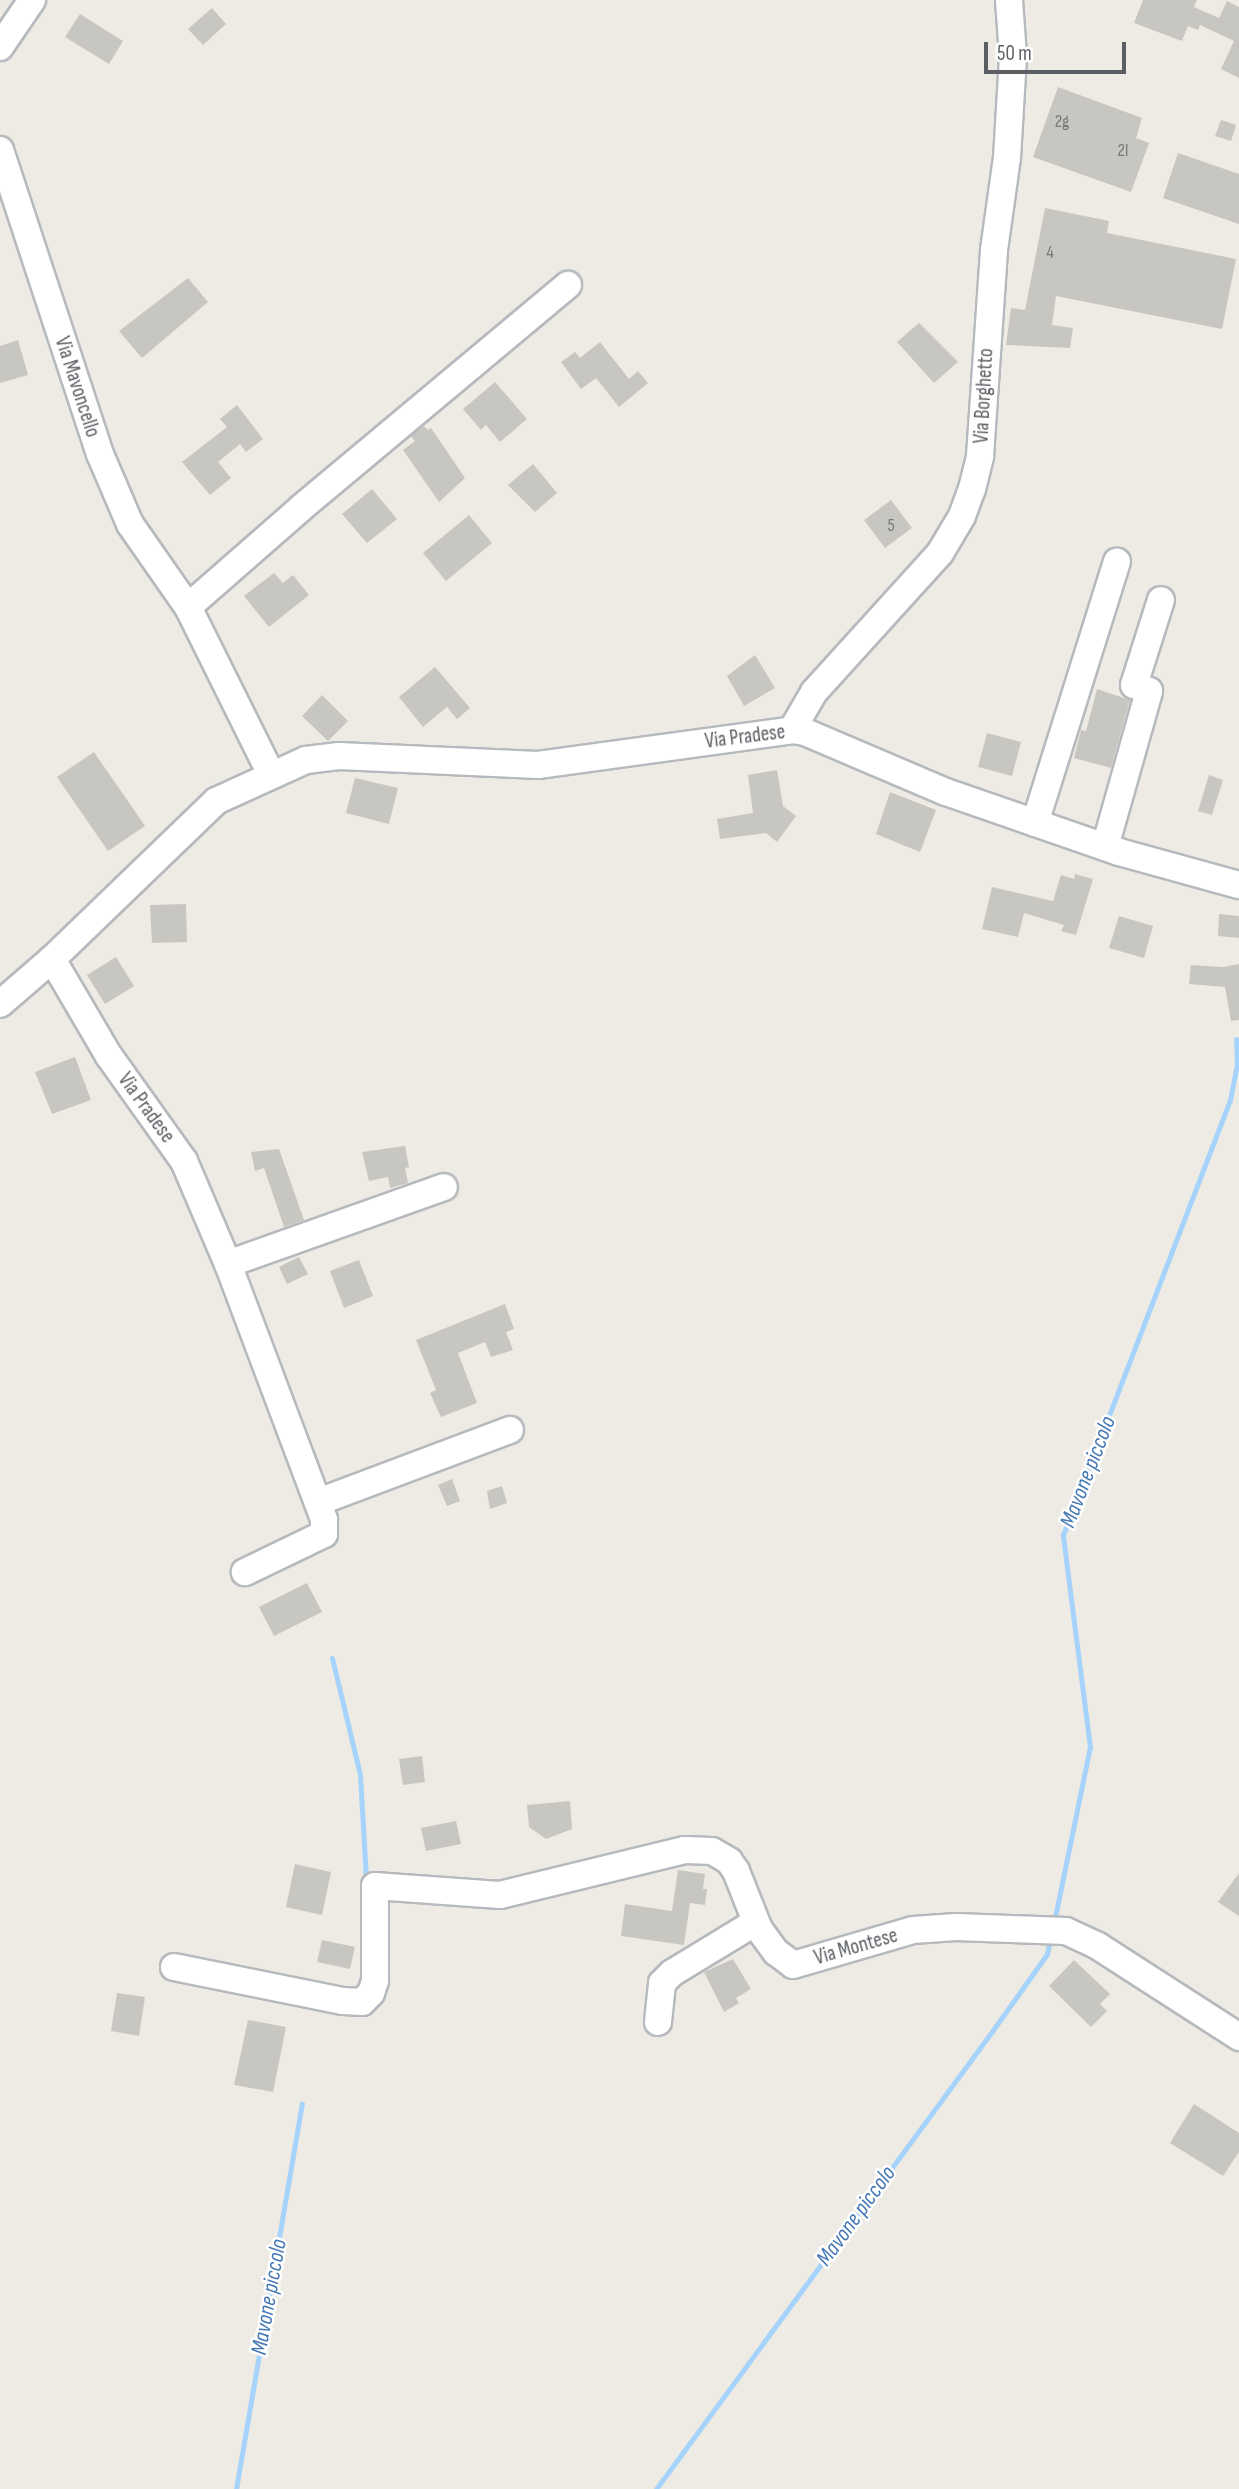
<!DOCTYPE html>
<style>
body{margin:0}
#map{position:relative;width:1239px;height:2489px;overflow:hidden;background:#edebe3;font-family:"Sofia Sans Condensed",sans-serif}
div>[style]{position:absolute}
.stream>*{height:5px;margin:-2.5px;padding:0 2.5px;transform-origin:2.5px;border-radius:2.5px;background:#a6d3fb}
.building>*{inset:0;background:#c8c6c0}
.roads{filter:drop-shadow(2px 0 #b6b9bd) drop-shadow(-2px 0 #b6b9bd) drop-shadow(0 2px #b6b9bd) drop-shadow(0 -2px #b6b9bd)}
.minor>*{height:26px;margin:-13px;padding:0 13px;transform-origin:13px;border-radius:13px;background:#fff}
span{translate:-50% -50%;white-space:nowrap;text-align:center;line-height:1.15;-webkit-text-stroke:5px #fff;paint-order:stroke}
.number-label{font-size:18px;color:#76797a}
.number-label span{-webkit-text-stroke-width:0}
.street-label{font-size:21px;color:#5b5f63}
.water-label{font-size:23px;color:#4779b4;font-style:italic}
.scale{position:absolute;left:984px;top:42px;width:142px;height:32px;box-sizing:border-box;border:4px solid #5b5f63;border-top:0;padding-left:9px;font-size:21px;line-height:24px;white-space:nowrap;color:#5b5f63;-webkit-text-stroke:5px #fff;paint-order:stroke}
</style>
<div id="map">
<div class="stream">
<i style="left:332px;top:1658px;width:120px;rotate:76.5deg"></i>
<i style="left:360px;top:1775px;width:104px;rotate:86.7deg"></i>
<i style="left:1054px;top:1922px;width:179px;rotate:-78.4deg"></i>
<i style="left:1090px;top:1747px;width:214px;rotate:-97.3deg"></i>
<i style="left:1063px;top:1535px;width:466px;rotate:-69deg"></i>
<i style="left:1230px;top:1100px;width:36px;rotate:-79deg"></i>
<i style="left:1237px;top:1065px;width:26px;rotate:-92deg"></i>
<i style="left:236px;top:2489px;width:391px;rotate:-80.3deg"></i>
<i style="left:656px;top:2489px;width:569px;rotate:-53.71deg"></i>
<i style="left:993px;top:2030px;width:93px;rotate:-54.6deg"></i>
<i style="left:1047px;top:1954px;width:14px;rotate:-78deg"></i>
</div>
<div class="building">
<i style="clip-path:polygon(1143px 0,1197px 0,1194px 7px,1219px 18px,1227px 1px,1239px 7px,1239px 78px,1221px 69px,1234px 41px,1200px 25px,1198px 30px,1188px 26px,1182px 41px,1134px 23px)"></i>
<i style="clip-path:polygon(212px 8px,226px 24px,203px 45px,188px 29px)"></i>
<i style="clip-path:polygon(80px 14px,123px 41px,109px 64px,65px 37px)"></i>
<i style="clip-path:polygon(1058px 87px,1142px 118px,1136px 138px,1149px 143px,1131px 192px,1033px 157px)"></i>
<i style="clip-path:polygon(1221px 120px,1236px 125px,1231px 141px,1215px 136px)"></i>
<i style="clip-path:polygon(1178px 153px,1239px 174px,1239px 224px,1163px 198px)"></i>
<i style="clip-path:polygon(1045px 208px,1109px 221px,1107px 233px,1236px 259px,1222px 329px,1056px 296px,1052px 325px,1073px 328px,1070px 348px,1006px 345px,1011px 308px,1025px 310px)"></i>
<i style="clip-path:polygon(188px 278px,208px 302px,142px 358px,119px 331px)"></i>
<i style="clip-path:polygon(919px 323px,958px 362px,934px 383px,897px 342px)"></i>
<i style="clip-path:polygon(18px 340px,28px 375px,0 383px,0 346px)"></i>
<i style="clip-path:polygon(600px 342px,629px 379px,638px 371px,648px 383px,619px 407px,596px 378px,581px 389px,561px 362px,575px 352px,580px 358px)"></i>
<i style="clip-path:polygon(495px 382px,527px 419px,500px 442px,486px 425px,481px 430px,463px 409px)"></i>
<i style="clip-path:polygon(237px 405px,263px 439px,246px 452px,240px 444px,218px 462px,231px 478px,210px 495px,182px 462px,227px 427px,220px 419px)"></i>
<i style="clip-path:polygon(424px 426px,428px 430px,431px 428px,465px 478px,439px 502px,403px 450px,415px 441px,411px 436px)"></i>
<i style="clip-path:polygon(533px 464px,557px 493px,535px 512px,508px 485px)"></i>
<i style="clip-path:polygon(372px 489px,397px 519px,367px 543px,342px 514px)"></i>
<i style="clip-path:polygon(891px 500px,912px 528px,885px 548px,864px 520px)"></i>
<i style="clip-path:polygon(469px 515px,492px 543px,446px 581px,423px 553px)"></i>
<i style="clip-path:polygon(274px 573px,283px 583px,293px 575px,309px 595px,269px 627px,244px 596px)"></i>
<i style="clip-path:polygon(755px 655px,775px 688px,744px 706px,727px 676px)"></i>
<i style="clip-path:polygon(435px 667px,470px 708px,457px 719px,447px 707px,423px 727px,399px 697px)"></i>
<i style="clip-path:polygon(1097px 689px,1130px 700px,1111px 768px,1074px 758px,1081px 730px,1086px 731px)"></i>
<i style="clip-path:polygon(322px 695px,348px 721px,328px 741px,302px 716px)"></i>
<i style="clip-path:polygon(987px 733px,1021px 742px,1012px 776px,978px 767px)"></i>
<i style="clip-path:polygon(94px 752px,145px 826px,108px 851px,57px 777px)"></i>
<i style="clip-path:polygon(777px 770px,783px 806px,796px 816px,777px 842px,766px 833px,720px 839px,717px 819px,753px 813px,748px 775px)"></i>
<i style="clip-path:polygon(1209px 775px,1223px 780px,1212px 815px,1198px 811px)"></i>
<i style="clip-path:polygon(355px 778px,398px 788px,389px 824px,346px 813px)"></i>
<i style="clip-path:polygon(890px 792px,936px 810px,920px 852px,876px 834px)"></i>
<i style="clip-path:polygon(1075px 874px,1093px 879px,1076px 935px,1061px 931px,1064px 925px,1024px 913px,1018px 937px,982px 929px,992px 887px,1053px 901px,1061px 875px,1074px 879px)"></i>
<i style="clip-path:polygon(186px 904px,187px 942px,152px 943px,150px 905px)"></i>
<i style="clip-path:polygon(1219px 914px,1239px 916px,1239px 938px,1218px 936px)"></i>
<i style="clip-path:polygon(1119px 916px,1153px 926px,1144px 958px,1109px 948px)"></i>
<i style="clip-path:polygon(116px 957px,134px 986px,105px 1004px,87px 975px)"></i>
<i style="clip-path:polygon(1239px 964px,1239px 1020px,1231px 1021px,1225px 987px,1189px 984px,1191px 965px,1224px 967px)"></i>
<i style="clip-path:polygon(75px 1057px,91px 1100px,52px 1114px,35px 1072px)"></i>
<i style="clip-path:polygon(405px 1146px,409px 1167px,405px 1168px,408px 1183px,390px 1188px,388px 1177px,369px 1181px,362px 1152px)"></i>
<i style="clip-path:polygon(279px 1149px,304px 1220px,284px 1227px,264px 1168px,255px 1171px,251px 1152px)"></i>
<i style="clip-path:polygon(299px 1257px,308px 1274px,287px 1284px,279px 1267px)"></i>
<i style="clip-path:polygon(359px 1260px,373px 1296px,344px 1308px,330px 1271px)"></i>
<i style="clip-path:polygon(505px 1304px,514px 1329px,506px 1332px,513px 1350px,491px 1357px,485px 1342px,458px 1353px,477px 1403px,441px 1417px,430px 1393px,436px 1390px,416px 1340px)"></i>
<i style="clip-path:polygon(452px 1479px,460px 1501px,447px 1506px,438px 1485px)"></i>
<i style="clip-path:polygon(502px 1486px,507px 1503px,490px 1509px,487px 1491px)"></i>
<i style="clip-path:polygon(307px 1583px,322px 1612px,274px 1636px,259px 1607px)"></i>
<i style="clip-path:polygon(422px 1756px,425px 1782px,403px 1785px,399px 1759px)"></i>
<i style="clip-path:polygon(570px 1801px,572px 1829px,546px 1839px,529px 1827px,527px 1805px)"></i>
<i style="clip-path:polygon(456px 1821px,461px 1844px,426px 1851px,421px 1828px)"></i>
<i style="clip-path:polygon(295px 1864px,331px 1872px,322px 1915px,286px 1907px)"></i>
<i style="clip-path:polygon(678px 1870px,705px 1874px,703px 1889px,707px 1889px,705px 1905px,690px 1903px,684px 1945px,621px 1936px,625px 1904px,672px 1911px)"></i>
<i style="clip-path:polygon(1239px 1873px,1239px 1916px,1218px 1902px)"></i>
<i style="clip-path:polygon(322px 1940px,355px 1947px,350px 1969px,317px 1962px)"></i>
<i style="clip-path:polygon(733px 1959px,751px 1989px,736px 1998px,739px 2003px,724px 2012px,704px 1972px)"></i>
<i style="clip-path:polygon(1074px 1960px,1110px 1994px,1100px 2004px,1107px 2011px,1091px 2027px,1049px 1986px)"></i>
<i style="clip-path:polygon(117px 1993px,145px 1997px,139px 2036px,111px 2031px)"></i>
<i style="clip-path:polygon(248px 2020px,286px 2027px,273px 2092px,234px 2085px)"></i>
<i style="clip-path:polygon(1194px 2104px,1239px 2133px,1239px 2152px,1223px 2176px,1170px 2143px)"></i>
</div>
<div class="roads">
<div class="minor">
<i style="left:0;top:47px;width:57px;rotate:-55.8deg"></i>
<i style="left:0;top:150px;width:320px;rotate:71.8deg"></i>
<i style="left:100px;top:454px;width:76px;rotate:66.8deg"></i>
<i style="left:130px;top:524px;width:101px;rotate:55.1deg"></i>
<i style="left:188px;top:607px;width:186px;rotate:63.6deg"></i>
<i style="left:188px;top:607px;width:150px;rotate:-41.2deg"></i>
<i style="left:301px;top:508px;width:348px;rotate:-39.9deg"></i>
<i style="left:792px;top:730px;width:44px;rotate:-59.9deg"></i>
<i style="left:814px;top:692px;width:188px;rotate:-47.8deg"></i>
<i style="left:940px;top:553px;width:43px;rotate:-59.3deg"></i>
<i style="left:962px;top:516px;width:29px;rotate:-70deg"></i>
<i style="left:972px;top:489px;width:34px;rotate:-76deg"></i>
<i style="left:980px;top:456px;width:206px;rotate:-86.1deg"></i>
<i style="left:994px;top:250px;width:93px;rotate:-82deg"></i>
<i style="left:1007px;top:158px;width:102px;rotate:-86.6deg"></i>
<i style="left:1013px;top:56px;width:56px;rotate:-94.1deg"></i>
<i style="left:1035px;top:823px;width:274px;rotate:-72.6deg"></i>
<i style="left:1105px;top:847px;width:162px;rotate:-74.2deg"></i>
<i style="left:1149px;top:691px;width:16px;rotate:-158deg"></i>
<i style="left:1134px;top:685px;width:89px;rotate:-72.4deg"></i>
<i style="left:52px;top:959px;width:113px;rotate:59.6deg"></i>
<i style="left:109px;top:1056px;width:129px;rotate:54.5deg"></i>
<i style="left:184px;top:1161px;width:112px;rotate:66.9deg"></i>
<i style="left:228px;top:1264px;width:273px;rotate:69.4deg"></i>
<i style="left:324px;top:1520px;width:14px;rotate:90deg"></i>
<i style="left:324px;top:1534px;width:88px;rotate:154.3deg"></i>
<i style="left:0;top:1004px;width:69px;rotate:-40.9deg"></i>
<i style="left:52px;top:959px;width:228px;rotate:-43.9deg"></i>
<i style="left:216px;top:801px;width:99px;rotate:-24.5deg"></i>
<i style="left:306px;top:760px;width:33px;rotate:-7deg"></i>
<i style="left:339px;top:756px;width:199px;rotate:2.6deg"></i>
<i style="left:538px;top:765px;width:256px;rotate:-7.8deg"></i>
<i style="left:792px;top:730px;width:13px;rotate:9deg"></i>
<i style="left:805px;top:732px;width:153px;rotate:23.1deg"></i>
<i style="left:946px;top:792px;width:183px;rotate:19.1deg"></i>
<i style="left:1119px;top:852px;width:124px;rotate:15.4deg"></i>
<i style="left:228px;top:1264px;width:229px;rotate:-19.6deg"></i>
<i style="left:318px;top:1502px;width:205px;rotate:-20.6deg"></i>
<i style="left:174px;top:1967px;width:172px;rotate:11.4deg"></i>
<i style="left:343px;top:2001px;width:19px;rotate:3deg"></i>
<i style="left:362px;top:2002px;width:13px;rotate:-45deg"></i>
<i style="left:371px;top:1993px;width:13px;rotate:-72deg"></i>
<i style="left:375px;top:1981px;width:95px;rotate:-90deg"></i>
<i style="left:375px;top:1886px;width:125px;rotate:4.1deg"></i>
<i style="left:500px;top:1895px;width:190px;rotate:-13.7deg"></i>
<i style="left:685px;top:1850px;width:27px;rotate:2deg"></i>
<i style="left:712px;top:1851px;width:20px;rotate:30deg"></i>
<i style="left:729px;top:1861px;width:12px;rotate:55deg"></i>
<i style="left:736px;top:1871px;width:62px;rotate:68.4deg"></i>
<i style="left:759px;top:1929px;width:29px;rotate:54deg"></i>
<i style="left:776px;top:1952px;width:21px;rotate:37deg"></i>
<i style="left:793px;top:1965px;width:125px;rotate:-16.3deg"></i>
<i style="left:913px;top:1930px;width:43px;rotate:-4deg"></i>
<i style="left:956px;top:1927px;width:110px;rotate:2.1deg"></i>
<i style="left:1066px;top:1931px;width:35px;rotate:25deg"></i>
<i style="left:1098px;top:1946px;width:168px;rotate:32.8deg"></i>
<i style="left:658px;top:2022px;width:39px;rotate:-84deg"></i>
<i style="left:662px;top:1983px;width:14px;rotate:-45deg"></i>
<i style="left:672px;top:1973px;width:98px;rotate:-31.3deg"></i>
</div>
</div>
<div class="number-label">
<span style="left:1062px;top:122px">2g</span>
<span style="left:1123px;top:151px">2l</span>
<span style="left:1050px;top:253px">4</span>
<span style="left:891px;top:526px">5</span>
</div>
<div class="street-label">
<span style="left:77px;top:387px;rotate:72deg">Via Mavoncello</span>
<span style="left:984px;top:396px;rotate:-87deg">Via Borghetto</span>
<span style="left:745px;top:737px;rotate:-7deg">Via Pradese</span>
<span style="left:146px;top:1108px;rotate:54deg">Via Pradese</span>
<span style="left:856px;top:1947px;rotate:-16deg">Via Montese</span>
</div>
<div class="water-label">
<span style="left:1088px;top:1472px;rotate:-69deg">Mavone piccolo</span>
<span style="left:856px;top:2216px;rotate:-54deg">Mavone piccolo</span>
<span style="left:269px;top:2297px;rotate:-80deg">Mavone piccolo</span>
</div>
<div class="scale">50 m</div>
</div>
